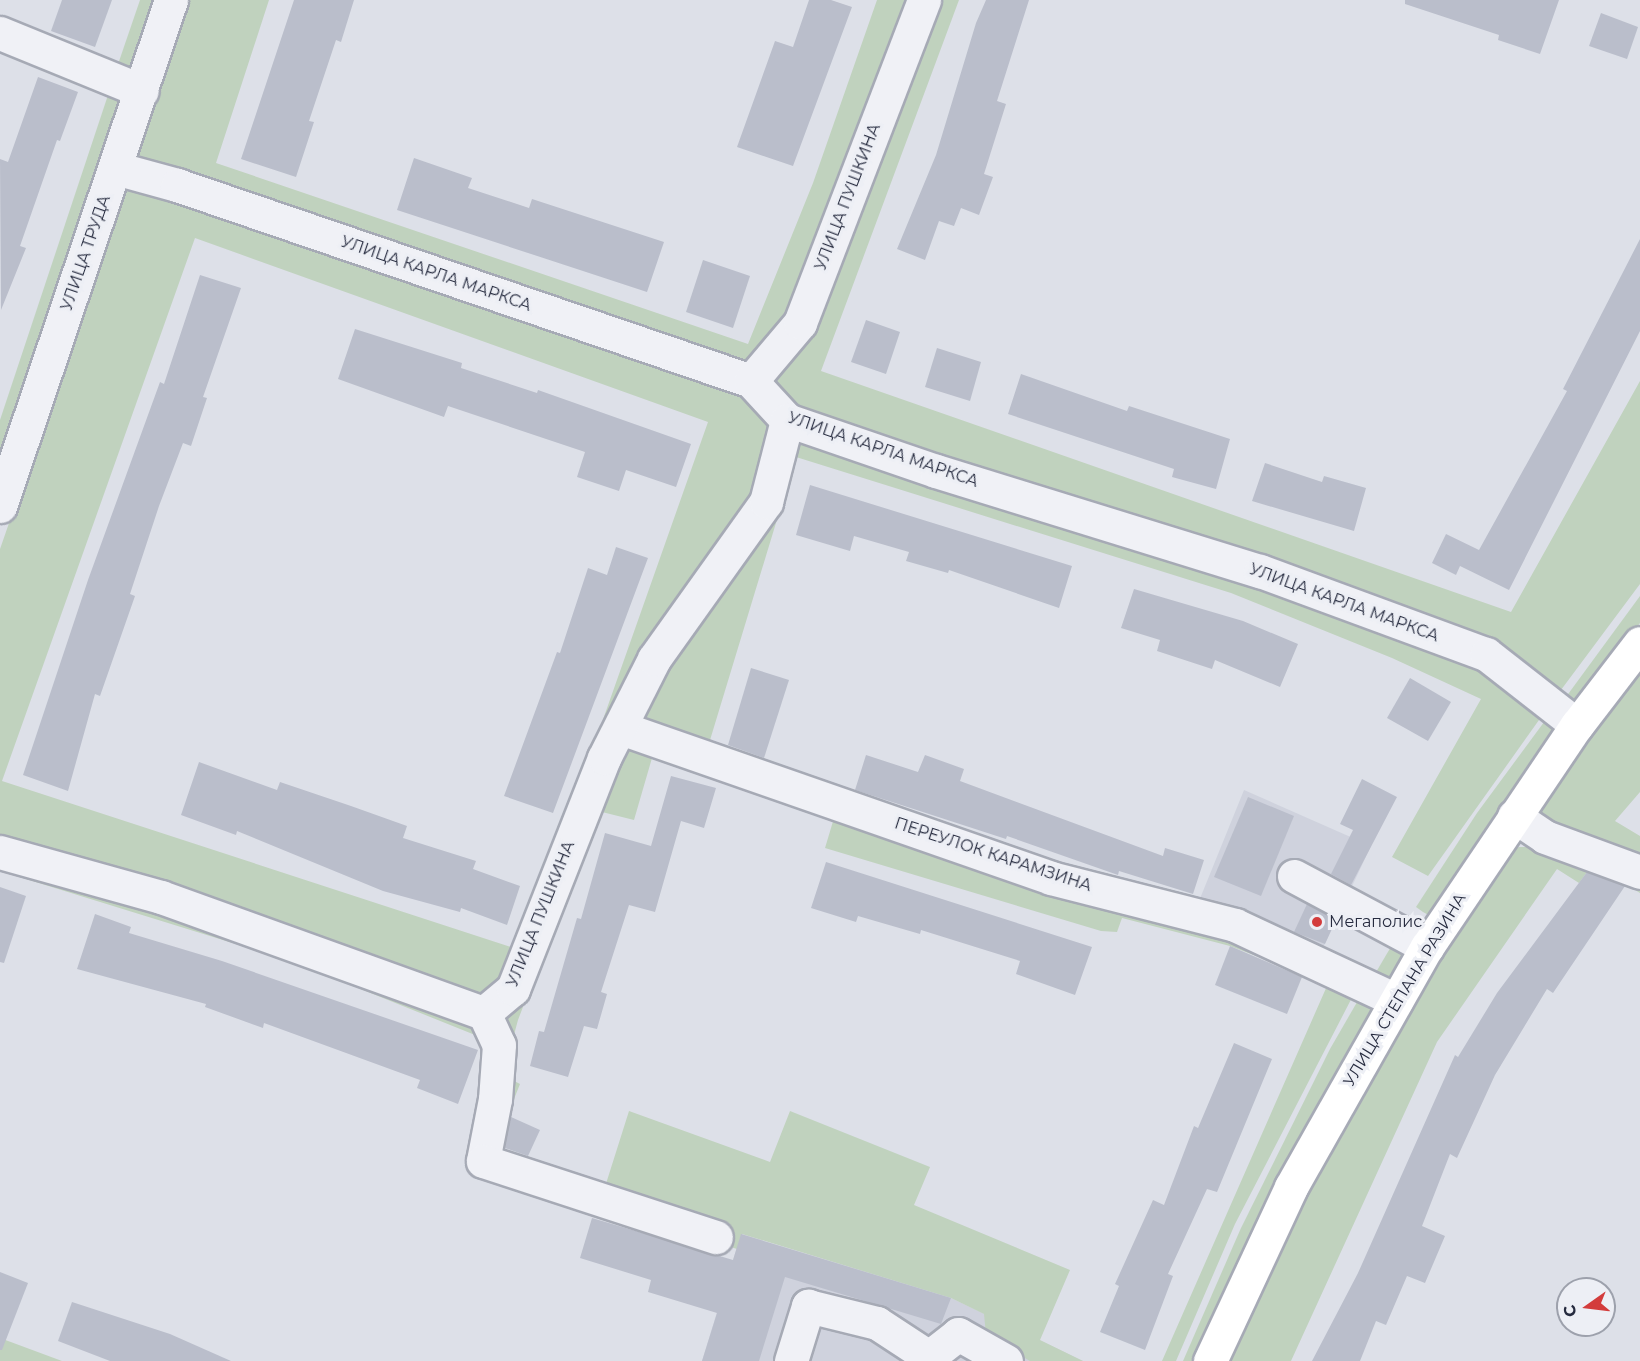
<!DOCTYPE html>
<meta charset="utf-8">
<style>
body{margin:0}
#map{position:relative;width:1640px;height:1361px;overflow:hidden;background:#dde0e8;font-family:Montserrat,sans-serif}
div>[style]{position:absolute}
.built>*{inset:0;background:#cfd2dd}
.green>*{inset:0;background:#c0d2be}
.building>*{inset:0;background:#babecb}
.roads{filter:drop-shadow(2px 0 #a6aab5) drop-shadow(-2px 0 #a6aab5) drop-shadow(0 2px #a6aab5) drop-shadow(0 -2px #a6aab5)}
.minor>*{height:33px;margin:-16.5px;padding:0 16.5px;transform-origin:16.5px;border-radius:16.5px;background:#f0f1f6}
.major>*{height:33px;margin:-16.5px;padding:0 16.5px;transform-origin:16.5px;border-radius:16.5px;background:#fff}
.dots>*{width:16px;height:16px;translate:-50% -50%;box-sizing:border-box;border:3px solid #edeff5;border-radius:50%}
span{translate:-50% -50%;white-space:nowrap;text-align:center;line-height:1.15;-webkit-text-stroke:6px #edeff5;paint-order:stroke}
.street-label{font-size:16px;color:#262b3f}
.poi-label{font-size:16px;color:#262b3f}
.left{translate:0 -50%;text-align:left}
.north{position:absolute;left:1556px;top:1277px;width:60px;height:60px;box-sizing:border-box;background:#edeff5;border:2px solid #9da1ac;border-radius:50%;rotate:256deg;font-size:16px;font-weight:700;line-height:24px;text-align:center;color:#262b3f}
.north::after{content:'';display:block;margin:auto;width:21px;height:27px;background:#d33c3c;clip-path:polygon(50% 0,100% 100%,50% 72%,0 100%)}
</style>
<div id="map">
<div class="built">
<i style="clip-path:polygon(1244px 790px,1371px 846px,1320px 954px,1199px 901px)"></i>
<i style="clip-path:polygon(741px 1234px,951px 1298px,1083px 1361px,702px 1361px)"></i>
</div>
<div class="green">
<i style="clip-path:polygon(140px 0,157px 0,134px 71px,115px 73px)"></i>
<i style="clip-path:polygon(184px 0,269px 0,216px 163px,748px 344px,813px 183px,877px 0,920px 0,794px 320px,744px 370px,133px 159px)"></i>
<i style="clip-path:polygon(929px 0,959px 0,821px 371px,1511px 612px,1640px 381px,1640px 584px,1555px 698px,1489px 651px,793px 412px,769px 387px)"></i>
<i style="clip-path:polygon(112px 83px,123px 98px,0 466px,0 420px)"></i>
<i style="clip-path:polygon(evenodd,127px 184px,743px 388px,778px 424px,760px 496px,652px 647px,517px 966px,481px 1005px,0 843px,0 549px,127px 184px,195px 238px,708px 422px,570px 813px,511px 947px,2px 781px,195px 238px)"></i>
<i style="clip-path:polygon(790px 428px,1483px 658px,1544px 713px,1428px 876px,1392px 857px,1481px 699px,1392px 658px,1231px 593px,796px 457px,707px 750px,1196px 906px,1320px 954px,637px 730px,658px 663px)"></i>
<i style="clip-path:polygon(1640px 596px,1640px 623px,1576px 706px,1563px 701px)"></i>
<i style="clip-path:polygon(1640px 663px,1640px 792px,1615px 821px,1640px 836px,1640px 865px,1541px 821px,1537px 805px)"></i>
<i style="clip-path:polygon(1547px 718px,1557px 731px,1432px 917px,1423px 912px,1416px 907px,1477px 813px)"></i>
<i style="clip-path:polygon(623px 738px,1233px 930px,1358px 986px,1235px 1224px,1176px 1361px,1162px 1361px,1327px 986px,1303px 974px,1230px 946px,1122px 918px,1117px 932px,1101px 931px,825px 848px,834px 818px,652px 758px,634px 820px,598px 811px,518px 1020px,503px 1075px,520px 1084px,492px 1154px,604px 1190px,629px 1111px,770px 1162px,790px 1111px,930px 1167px,914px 1205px,1070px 1270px,1040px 1340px,1083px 1361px,1030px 1361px,986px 1335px,984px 1314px,951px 1298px,742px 1234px,737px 1249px,469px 1163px,490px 1041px,291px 961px,0 871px,0 859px,490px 1017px)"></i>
<i style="clip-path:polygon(1519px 847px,1534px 847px,1640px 877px,1640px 893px,1593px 864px,1579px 883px,1557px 869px,1437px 1042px,1291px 1361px,1223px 1361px,1266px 1267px,1407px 1005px,1504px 853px)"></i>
<i style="clip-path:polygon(1392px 945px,1408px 955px,1390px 985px,1372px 979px)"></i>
<i style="clip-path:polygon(1364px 990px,1378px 1006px,1199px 1361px,1183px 1361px,1241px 1228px,1330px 1049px)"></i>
<i style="clip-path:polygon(0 1338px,62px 1361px,0 1361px)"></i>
</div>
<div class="building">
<i style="clip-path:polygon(62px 0,112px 0,95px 47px,51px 31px)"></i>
<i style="clip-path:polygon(294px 0,354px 0,341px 42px,336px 40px,309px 121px,314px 122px,296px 177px,241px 159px)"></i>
<i style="clip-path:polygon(809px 0,831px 0,852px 7px,793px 166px,737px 147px,775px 41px,793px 47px)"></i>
<i style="clip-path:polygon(986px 0,1029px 0,997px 101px,1006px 104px,984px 174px,993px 177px,979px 215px,961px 208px,954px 226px,939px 221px,925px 260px,897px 249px,936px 155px,976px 23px)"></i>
<i style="clip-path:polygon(1405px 0,1559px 0,1540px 54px,1498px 40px,1499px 35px,1405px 4px)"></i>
<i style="clip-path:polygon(1601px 13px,1638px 27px,1627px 59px,1589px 46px)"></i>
<i style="clip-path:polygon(38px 77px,78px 92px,60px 141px,57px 140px,20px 246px,26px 248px,1px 310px,0 159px,8px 162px)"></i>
<i style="clip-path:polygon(414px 158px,472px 178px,468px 188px,529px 208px,532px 199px,664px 242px,647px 292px,397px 210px)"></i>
<i style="clip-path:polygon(1640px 239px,1640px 331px,1509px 590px,1460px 566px,1456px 575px,1432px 563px,1446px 534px,1479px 550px,1567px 391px,1563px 389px)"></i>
<i style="clip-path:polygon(703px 260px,750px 276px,733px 328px,686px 312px)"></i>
<i style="clip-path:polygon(200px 275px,241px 288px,203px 397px,207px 398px,191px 446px,183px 443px,159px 506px,130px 594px,135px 596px,100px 696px,95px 694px,68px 791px,23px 775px,88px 580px,160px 382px,164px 384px)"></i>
<i style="clip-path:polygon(866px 320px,900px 332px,886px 374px,851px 362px)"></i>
<i style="clip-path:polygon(355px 329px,462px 363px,461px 368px,537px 393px,538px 390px,691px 444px,676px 487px,626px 470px,619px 491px,577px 477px,585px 452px,448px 406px,444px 417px,338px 379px)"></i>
<i style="clip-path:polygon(937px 348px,981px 362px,970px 401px,925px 387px)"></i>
<i style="clip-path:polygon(1021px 374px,1127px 411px,1129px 406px,1230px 439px,1216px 489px,1172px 477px,1174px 469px,1008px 414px)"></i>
<i style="clip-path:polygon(1265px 463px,1322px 482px,1324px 476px,1366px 488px,1354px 531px,1252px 501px)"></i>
<i style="clip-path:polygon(810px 485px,1072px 566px,1059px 608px,949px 570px,948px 573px,906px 561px,909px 552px,854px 536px,850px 551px,796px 535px)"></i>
<i style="clip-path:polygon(616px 547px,648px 558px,553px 813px,504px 796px,557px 652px,560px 653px,588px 568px,607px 575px)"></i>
<i style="clip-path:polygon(1134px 589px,1243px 621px,1298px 644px,1280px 687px,1215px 660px,1212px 669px,1157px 651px,1160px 640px,1121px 628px)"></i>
<i style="clip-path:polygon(751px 668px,789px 680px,764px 758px,728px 745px)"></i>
<i style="clip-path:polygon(1410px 678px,1451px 702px,1428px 741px,1387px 718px)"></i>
<i style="clip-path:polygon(866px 755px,918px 772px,925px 755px,964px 769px,960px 781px,1163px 856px,1165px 848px,1204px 860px,1193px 894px,1119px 871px,1118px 875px,1007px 836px,1006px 839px,855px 790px)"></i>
<i style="clip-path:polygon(199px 762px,277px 790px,280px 782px,351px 806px,407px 826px,403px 838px,476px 861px,473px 869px,520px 886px,507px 925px,461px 908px,460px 912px,383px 891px,237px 831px,236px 835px,181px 815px)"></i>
<i style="clip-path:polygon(671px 776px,716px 788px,704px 828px,681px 821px,655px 912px,629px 905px,601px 992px,607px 994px,597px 1029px,584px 1026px,568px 1077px,530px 1066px,539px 1031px,544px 1032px,577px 918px,581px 919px,605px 833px,651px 846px)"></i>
<i style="clip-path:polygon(1362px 779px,1397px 797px,1351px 885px,1331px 874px,1353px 830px,1340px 824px)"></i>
<i style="clip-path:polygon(1248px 797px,1294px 816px,1261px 896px,1214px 877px)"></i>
<i style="clip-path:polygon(826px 862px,1092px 947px,1075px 995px,1016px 974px,1020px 961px,921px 930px,920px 934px,858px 916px,856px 922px,811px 908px)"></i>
<i style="clip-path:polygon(1587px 872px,1625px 886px,1553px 993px,1547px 989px,1495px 1075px,1457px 1158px,1450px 1154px,1422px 1226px,1445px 1236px,1425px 1283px,1407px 1276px,1386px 1325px,1376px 1321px,1360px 1361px,1312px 1361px,1358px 1273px,1455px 1055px,1458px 1057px,1497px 993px)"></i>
<i style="clip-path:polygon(0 887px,26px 896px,4px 963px,0 962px)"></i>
<i style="clip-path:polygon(1307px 904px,1336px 920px,1325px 944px,1294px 932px)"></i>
<i style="clip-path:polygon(95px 914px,131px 927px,129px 933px,222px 961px,478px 1050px,458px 1104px,417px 1088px,420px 1080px,264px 1023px,263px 1028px,205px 1007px,206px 1004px,77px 969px)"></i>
<i style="clip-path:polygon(1230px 946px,1302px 977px,1287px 1014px,1215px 985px)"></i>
<i style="clip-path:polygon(1234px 1043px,1272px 1059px,1217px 1192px,1207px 1189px,1168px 1274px,1173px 1276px,1145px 1350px,1100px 1332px,1119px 1286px,1115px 1284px,1153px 1200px,1164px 1205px,1194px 1126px,1198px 1128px)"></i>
<i style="clip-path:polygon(511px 1117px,540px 1130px,528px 1156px,505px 1148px)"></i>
<i style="clip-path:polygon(592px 1218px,733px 1260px,741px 1234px,951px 1298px,941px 1324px,785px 1277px,759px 1361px,702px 1361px,717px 1313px,648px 1292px,651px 1280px,580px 1258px)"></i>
<i style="clip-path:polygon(0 1272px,28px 1283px,2px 1350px,0 1350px)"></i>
<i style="clip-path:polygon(72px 1302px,170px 1334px,231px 1361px,110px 1361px,58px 1341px)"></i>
</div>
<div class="roads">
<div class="minor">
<i style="left:0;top:33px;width:153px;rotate:22.2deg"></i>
<i style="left:115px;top:168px;width:64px;rotate:15.3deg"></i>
<i style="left:177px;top:185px;width:607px;rotate:18.85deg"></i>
<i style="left:751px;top:381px;width:53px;rotate:47.3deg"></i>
<i style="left:787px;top:420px;width:157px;rotate:18.9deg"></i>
<i style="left:936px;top:471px;width:339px;rotate:17.2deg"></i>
<i style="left:1260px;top:571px;width:241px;rotate:20.2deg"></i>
<i style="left:1486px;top:654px;width:115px;rotate:38deg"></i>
<i style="left:751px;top:381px;width:76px;rotate:-49.8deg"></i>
<i style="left:800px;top:323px;width:346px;rotate:-69deg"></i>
<i style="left:0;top:506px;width:534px;rotate:-71.33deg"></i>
<i style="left:621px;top:728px;width:455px;rotate:19.2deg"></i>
<i style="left:1051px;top:878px;width:190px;rotate:14.3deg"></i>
<i style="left:1235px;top:925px;width:178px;rotate:25deg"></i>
<i style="left:1514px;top:816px;width:37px;rotate:34deg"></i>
<i style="left:1545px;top:837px;width:101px;rotate:20.2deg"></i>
<i style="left:0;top:852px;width:167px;rotate:15.6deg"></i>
<i style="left:161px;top:897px;width:343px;rotate:19.8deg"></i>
<i style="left:1294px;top:876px;width:151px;rotate:28.1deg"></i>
<i style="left:484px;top:1013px;width:38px;rotate:-40deg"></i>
<i style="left:513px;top:989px;width:248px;rotate:-68.5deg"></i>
<i style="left:604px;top:758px;width:111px;rotate:-63.2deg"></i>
<i style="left:654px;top:659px;width:193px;rotate:-54.5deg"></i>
<i style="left:766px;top:502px;width:85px;rotate:-75.6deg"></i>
<i style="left:484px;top:1013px;width:35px;rotate:65deg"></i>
<i style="left:499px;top:1045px;width:54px;rotate:94.2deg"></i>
<i style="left:495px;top:1099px;width:63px;rotate:101deg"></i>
<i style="left:483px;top:1161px;width:245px;rotate:18.1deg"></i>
<i style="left:791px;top:1361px;width:58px;rotate:-72.8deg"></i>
<i style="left:808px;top:1306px;width:71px;rotate:13.8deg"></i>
<i style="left:877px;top:1323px;width:62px;rotate:33.2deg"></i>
<i style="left:929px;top:1357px;width:37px;rotate:-38deg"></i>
<i style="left:958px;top:1334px;width:55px;rotate:29.4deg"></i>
</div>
<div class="major">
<i style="left:1210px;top:1361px;width:192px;rotate:-65deg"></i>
<i style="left:1291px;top:1187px;width:276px;rotate:-60.5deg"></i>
<i style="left:1427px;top:947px;width:268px;rotate:-56deg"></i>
<i style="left:1577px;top:725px;width:103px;rotate:-52.5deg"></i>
</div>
</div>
<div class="dots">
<i style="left:1317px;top:922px;background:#d33c3c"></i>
</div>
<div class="street-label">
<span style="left:848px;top:197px;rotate:-69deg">УЛИЦА ПУШКИНА</span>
<span style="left:86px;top:253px;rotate:-71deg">УЛИЦА ТРУДА</span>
<span style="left:436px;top:274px;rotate:19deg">УЛИЦА КАРЛА МАРКСА</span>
<span style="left:883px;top:450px;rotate:19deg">УЛИЦА КАРЛА МАРКСА</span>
<span style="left:1344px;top:603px;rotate:20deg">УЛИЦА КАРЛА МАРКСА</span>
<span style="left:993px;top:855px;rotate:18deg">ПЕРЕУЛОК КАРАМЗИНА</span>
<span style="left:541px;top:914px;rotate:-68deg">УЛИЦА ПУШКИНА</span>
<span style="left:1405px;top:990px;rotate:-59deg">УЛИЦА СТЕПАНА РАЗИНА</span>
</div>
<div class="poi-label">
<span class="left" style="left:1329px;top:922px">Мегаполис</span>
</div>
<div class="north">С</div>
</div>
